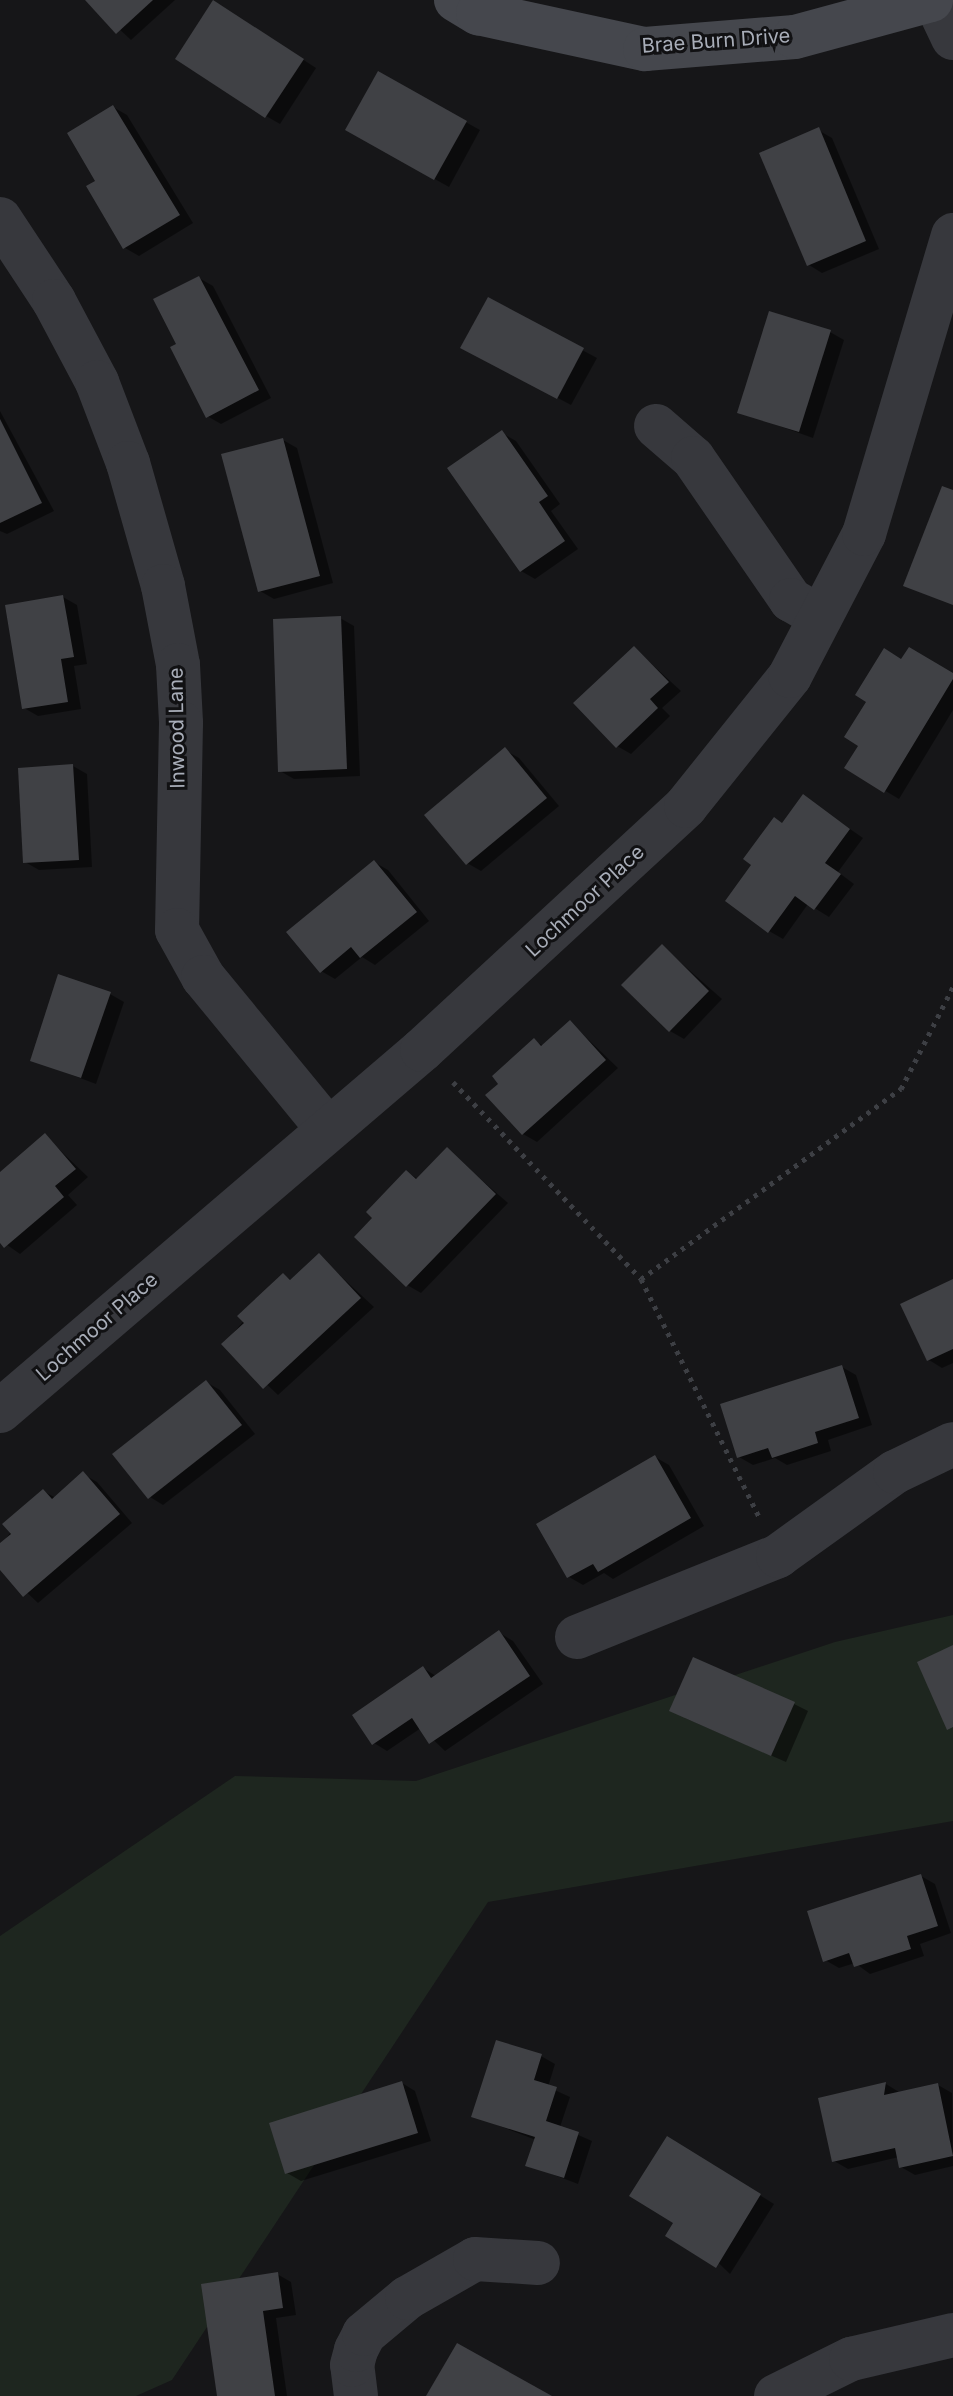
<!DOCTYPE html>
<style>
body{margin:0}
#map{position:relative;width:953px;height:2396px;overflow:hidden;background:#161618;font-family:Inter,sans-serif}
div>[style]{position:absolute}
.green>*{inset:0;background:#1e261f}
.shadow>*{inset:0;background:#0007}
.building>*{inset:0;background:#404145}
.path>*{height:5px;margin-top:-2.5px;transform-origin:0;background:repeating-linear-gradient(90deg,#3d3f44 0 4px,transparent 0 10px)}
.street>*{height:44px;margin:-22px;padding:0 22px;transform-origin:22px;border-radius:22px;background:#37383d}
.secondary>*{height:44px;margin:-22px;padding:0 22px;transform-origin:22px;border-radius:22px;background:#45474d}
span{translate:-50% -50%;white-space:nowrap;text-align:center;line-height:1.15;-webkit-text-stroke:6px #111113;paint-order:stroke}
.street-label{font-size:20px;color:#a8adb8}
</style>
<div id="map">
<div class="green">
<i style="clip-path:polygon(953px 1615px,953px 1821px,488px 1902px,172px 2380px,136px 2396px,0 2396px,0 1936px,235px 1776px,416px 1781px,835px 1642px)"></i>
</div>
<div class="shadow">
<i style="clip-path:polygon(88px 0,175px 0,131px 40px)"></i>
<i style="clip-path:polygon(228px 11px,316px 68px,280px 124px,266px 116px)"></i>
<i style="clip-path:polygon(379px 74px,480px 130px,449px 187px,347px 130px)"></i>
<i style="clip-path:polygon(113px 107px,127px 115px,193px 223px,139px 256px,125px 248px,88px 187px,98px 181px)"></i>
<i style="clip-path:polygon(818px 130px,832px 138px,879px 249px,822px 273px,809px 265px)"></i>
<i style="clip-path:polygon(199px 278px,213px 286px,271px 398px,221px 424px,207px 416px,179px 345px)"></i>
<i style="clip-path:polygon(489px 300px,597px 358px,571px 405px,477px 355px)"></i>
<i style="clip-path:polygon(830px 332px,844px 340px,813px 438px,740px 412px)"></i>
<i style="clip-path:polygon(0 411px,54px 511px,7px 534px,0 531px)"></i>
<i style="clip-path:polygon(502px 433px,516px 441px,560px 504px,551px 511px,578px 549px,535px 579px,521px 571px)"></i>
<i style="clip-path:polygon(283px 440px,297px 448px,333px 583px,274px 599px,260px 591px)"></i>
<i style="clip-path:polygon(63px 597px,77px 605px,87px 664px,74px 666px,81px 709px,38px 716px,24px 708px)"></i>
<i style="clip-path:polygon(340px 618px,354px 626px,360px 776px,294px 779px,280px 771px)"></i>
<i style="clip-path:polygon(634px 648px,681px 691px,662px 708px,670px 716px,631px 754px,617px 746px)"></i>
<i style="clip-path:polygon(901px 661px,953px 675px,953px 710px,899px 799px,847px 768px,861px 745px,869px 701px)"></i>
<i style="clip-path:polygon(505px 750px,519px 758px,559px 806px,481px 871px,467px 863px)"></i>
<i style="clip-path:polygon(73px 766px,87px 774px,92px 867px,39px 870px,25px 862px)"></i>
<i style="clip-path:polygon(804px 797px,863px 838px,838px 872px,854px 884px,829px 917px,808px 904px,783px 939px,769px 931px,754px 865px)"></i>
<i style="clip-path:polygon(374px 862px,388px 870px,429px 921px,375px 965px,362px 957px,335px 979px,321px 971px)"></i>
<i style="clip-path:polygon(663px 947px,722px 999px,684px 1039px,670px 1031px)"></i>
<i style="clip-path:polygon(110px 994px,124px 1002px,96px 1084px,32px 1060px)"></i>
<i style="clip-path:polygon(570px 1022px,618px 1068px,537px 1142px,523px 1134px,501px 1084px,534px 1041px,544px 1046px)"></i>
<i style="clip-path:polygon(45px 1136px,88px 1177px,68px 1195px,77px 1205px,20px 1254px,0 1240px,0 1175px)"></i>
<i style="clip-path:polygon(447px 1150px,508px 1203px,421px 1293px,407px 1285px,375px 1218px,407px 1172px,418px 1179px)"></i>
<i style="clip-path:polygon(319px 1256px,374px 1307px,278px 1395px,224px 1344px,283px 1275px,293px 1281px)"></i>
<i style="clip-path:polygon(953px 1281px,953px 1363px,942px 1368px,929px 1360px)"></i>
<i style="clip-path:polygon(842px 1367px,856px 1375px,872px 1425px,828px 1440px,831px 1451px,787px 1465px,775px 1458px,753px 1465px,739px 1457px)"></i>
<i style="clip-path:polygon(206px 1382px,220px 1390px,255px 1434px,163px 1505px,150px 1497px)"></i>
<i style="clip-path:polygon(655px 1457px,669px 1465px,704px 1526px,613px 1579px,604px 1573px,583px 1585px,569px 1577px)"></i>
<i style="clip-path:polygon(83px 1474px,97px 1482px,132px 1523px,38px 1603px,0 1567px,0 1546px,43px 1491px,56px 1498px)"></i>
<i style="clip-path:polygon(500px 1633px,513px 1641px,543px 1684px,445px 1751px,421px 1728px,387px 1751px,374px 1743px,423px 1668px,436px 1676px)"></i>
<i style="clip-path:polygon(794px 1704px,808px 1711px,786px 1762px,685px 1718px)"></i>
<i style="clip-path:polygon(921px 1876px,935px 1884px,951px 1933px,920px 1944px,924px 1956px,870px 1974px,855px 1963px,839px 1968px,825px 1960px)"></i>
<i style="clip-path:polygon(541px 2056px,555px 2064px,548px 2087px,570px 2097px,560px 2127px,592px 2141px,578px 2184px,528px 2165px,536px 2140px,474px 2116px)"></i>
<i style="clip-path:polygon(402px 2083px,415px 2091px,431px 2141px,301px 2181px,287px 2173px)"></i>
<i style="clip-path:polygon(886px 2084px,899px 2092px,938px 2085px,952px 2093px,953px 2166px,915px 2175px,901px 2167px,899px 2157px,848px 2169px,834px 2161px,820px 2100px)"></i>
<i style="clip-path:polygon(681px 2146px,774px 2204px,730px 2274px,676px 2222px)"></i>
<i style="clip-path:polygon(277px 2274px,291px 2282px,296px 2315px,276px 2318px,287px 2396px,219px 2396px)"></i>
</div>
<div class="building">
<i style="clip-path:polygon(85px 0,153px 0,116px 34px)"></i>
<i style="clip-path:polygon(213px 0,304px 59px,265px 118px,175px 59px)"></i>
<i style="clip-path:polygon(378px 71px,467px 121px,434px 180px,345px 130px)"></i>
<i style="clip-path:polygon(113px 105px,180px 215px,123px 249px,86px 186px,95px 181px,67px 133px)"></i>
<i style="clip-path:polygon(819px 127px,866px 241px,807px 266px,759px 153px)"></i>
<i style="clip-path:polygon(199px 276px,259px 390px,206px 418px,170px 347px,176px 344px,153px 299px)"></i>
<i style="clip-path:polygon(488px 297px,584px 348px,557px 399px,460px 348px)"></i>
<i style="clip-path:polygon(769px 311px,831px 330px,799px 432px,737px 413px)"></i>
<i style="clip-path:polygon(0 419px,42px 503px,0 523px)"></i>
<i style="clip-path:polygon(502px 430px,548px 496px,539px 502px,565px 541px,520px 572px,447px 468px)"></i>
<i style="clip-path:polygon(283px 438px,320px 576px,258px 592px,221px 454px)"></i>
<i style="clip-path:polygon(942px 486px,953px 490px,953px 605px,903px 586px)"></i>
<i style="clip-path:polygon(63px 595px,74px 657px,61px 659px,68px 702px,22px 709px,5px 605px)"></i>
<i style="clip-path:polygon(341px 616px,347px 769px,278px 772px,273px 619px)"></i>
<i style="clip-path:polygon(634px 646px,669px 682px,650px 699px,658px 708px,616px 748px,573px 703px)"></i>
<i style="clip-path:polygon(909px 647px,953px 673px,953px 679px,884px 793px,844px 768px,858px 746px,844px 737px,866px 702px,855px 695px,884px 648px,901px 659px)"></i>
<i style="clip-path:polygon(505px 747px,547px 798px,466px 865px,424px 815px)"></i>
<i style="clip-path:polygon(73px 764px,79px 860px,23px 863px,18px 768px)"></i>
<i style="clip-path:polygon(803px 794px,850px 829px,825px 863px,841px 874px,814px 910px,795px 896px,768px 933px,725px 901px,751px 865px,743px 859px,774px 817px,782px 823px)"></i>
<i style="clip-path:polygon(374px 860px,417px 912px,360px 958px,351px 947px,320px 973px,286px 932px)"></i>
<i style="clip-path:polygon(662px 944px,709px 991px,669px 1032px,621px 985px)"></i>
<i style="clip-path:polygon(58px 974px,111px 992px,81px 1078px,30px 1061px)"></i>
<i style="clip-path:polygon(570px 1020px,606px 1060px,522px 1135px,485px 1095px,498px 1084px,492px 1076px,534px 1038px,541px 1046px)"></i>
<i style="clip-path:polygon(45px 1133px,76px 1169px,55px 1186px,64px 1197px,4px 1248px,0 1243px,0 1172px)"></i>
<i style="clip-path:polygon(447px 1147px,496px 1194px,406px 1287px,354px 1237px,372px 1218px,366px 1212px,406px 1170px,416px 1179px)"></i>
<i style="clip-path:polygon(319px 1253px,361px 1298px,263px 1389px,221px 1344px,244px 1323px,237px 1316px,283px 1273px,290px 1280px)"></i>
<i style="clip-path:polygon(953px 1279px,953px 1349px,927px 1361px,900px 1304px)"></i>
<i style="clip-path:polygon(842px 1365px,859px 1418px,815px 1432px,818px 1443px,772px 1458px,768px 1448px,737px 1458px,720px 1404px)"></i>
<i style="clip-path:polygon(206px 1380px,242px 1425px,148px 1499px,112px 1454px)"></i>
<i style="clip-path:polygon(655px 1455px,691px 1518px,598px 1572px,593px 1564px,567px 1578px,536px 1524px)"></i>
<i style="clip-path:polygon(83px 1471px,120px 1514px,23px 1597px,0 1570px,0 1543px,11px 1534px,2px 1524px,43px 1489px,52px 1499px)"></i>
<i style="clip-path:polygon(499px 1630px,530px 1676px,429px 1744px,412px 1718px,372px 1745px,352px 1715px,423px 1666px,431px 1678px)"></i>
<i style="clip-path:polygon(953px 1645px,953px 1727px,947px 1730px,917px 1662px)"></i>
<i style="clip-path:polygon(693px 1657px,795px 1702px,771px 1756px,669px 1711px)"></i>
<i style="clip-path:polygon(921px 1874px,938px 1926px,907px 1936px,911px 1949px,854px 1967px,849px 1953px,823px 1962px,807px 1911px)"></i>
<i style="clip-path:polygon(496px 2040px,542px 2054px,534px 2080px,557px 2087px,546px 2121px,579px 2132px,564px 2178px,525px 2166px,535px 2137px,471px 2117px)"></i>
<i style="clip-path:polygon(402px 2081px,418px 2133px,285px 2174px,269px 2123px)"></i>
<i style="clip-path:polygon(886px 2082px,884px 2095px,938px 2083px,953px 2156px,899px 2168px,895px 2148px,832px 2162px,818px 2098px)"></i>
<i style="clip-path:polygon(667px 2136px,761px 2194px,716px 2268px,665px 2236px,673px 2223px,629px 2196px)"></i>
<i style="clip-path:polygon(278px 2272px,283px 2308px,263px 2311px,275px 2396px,217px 2396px,201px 2284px)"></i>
<i style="clip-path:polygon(457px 2343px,552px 2396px,426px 2396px)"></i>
</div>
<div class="path">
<i style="left:453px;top:1082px;width:272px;rotate:46.3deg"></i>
<i style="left:641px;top:1279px;width:266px;rotate:63.6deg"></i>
<i style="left:641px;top:1279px;width:322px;rotate:-36.2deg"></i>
<i style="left:901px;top:1089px;width:114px;rotate:-63deg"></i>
</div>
<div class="street">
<i style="left:935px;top:0;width:42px;rotate:64.7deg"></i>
<i style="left:0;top:219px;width:98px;rotate:56.6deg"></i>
<i style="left:54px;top:301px;width:92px;rotate:62deg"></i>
<i style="left:97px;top:382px;width:87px;rotate:69.1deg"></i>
<i style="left:128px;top:463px;width:128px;rotate:74.1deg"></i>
<i style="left:163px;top:586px;width:80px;rotate:79.2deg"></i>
<i style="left:178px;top:665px;width:58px;rotate:87deg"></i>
<i style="left:181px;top:723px;width:207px;rotate:91.1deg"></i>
<i style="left:177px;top:930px;width:54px;rotate:61deg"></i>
<i style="left:203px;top:977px;width:195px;rotate:50.6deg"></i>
<i style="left:656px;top:426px;width:49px;rotate:40.9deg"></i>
<i style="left:693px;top:458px;width:173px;rotate:55.4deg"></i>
<i style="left:791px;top:600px;width:34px;rotate:30deg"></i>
<i style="left:0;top:1411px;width:555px;rotate:-40.55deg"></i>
<i style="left:422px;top:1050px;width:359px;rotate:-42.7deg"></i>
<i style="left:686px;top:806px;width:166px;rotate:-51.3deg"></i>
<i style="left:790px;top:676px;width:160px;rotate:-62.5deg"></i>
<i style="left:864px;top:534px;width:312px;rotate:-73.4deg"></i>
<i style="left:577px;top:1637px;width:217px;rotate:-21.9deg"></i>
<i style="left:778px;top:1556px;width:144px;rotate:-35.7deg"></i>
<i style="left:895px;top:1472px;width:64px;rotate:-25.8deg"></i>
<i style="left:356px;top:2396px;width:31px;rotate:-97deg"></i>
<i style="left:352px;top:2365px;width:16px;rotate:-75deg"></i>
<i style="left:356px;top:2350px;width:18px;rotate:-63deg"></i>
<i style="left:364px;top:2334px;width:56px;rotate:-39.9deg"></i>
<i style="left:407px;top:2298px;width:78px;rotate:-29.8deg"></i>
<i style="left:475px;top:2259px;width:63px;rotate:3.6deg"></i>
<i style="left:776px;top:2396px;width:84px;rotate:-26.3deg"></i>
<i style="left:851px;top:2359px;width:105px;rotate:-13.2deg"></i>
</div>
<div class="secondary">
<i style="left:456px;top:0;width:26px;rotate:31deg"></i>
<i style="left:478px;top:13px;width:171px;rotate:12.2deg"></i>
<i style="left:645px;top:49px;width:150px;rotate:-4.6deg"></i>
<i style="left:795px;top:37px;width:141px;rotate:-15.2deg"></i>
</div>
<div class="street-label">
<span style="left:716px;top:41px;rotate:-4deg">Brae Burn Drive</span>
<span style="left:177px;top:728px;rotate:-91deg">Inwood Lane</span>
<span style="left:585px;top:901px;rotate:-43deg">Lochmoor Place</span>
<span style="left:97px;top:1327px;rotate:-41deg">Lochmoor Place</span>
</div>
</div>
